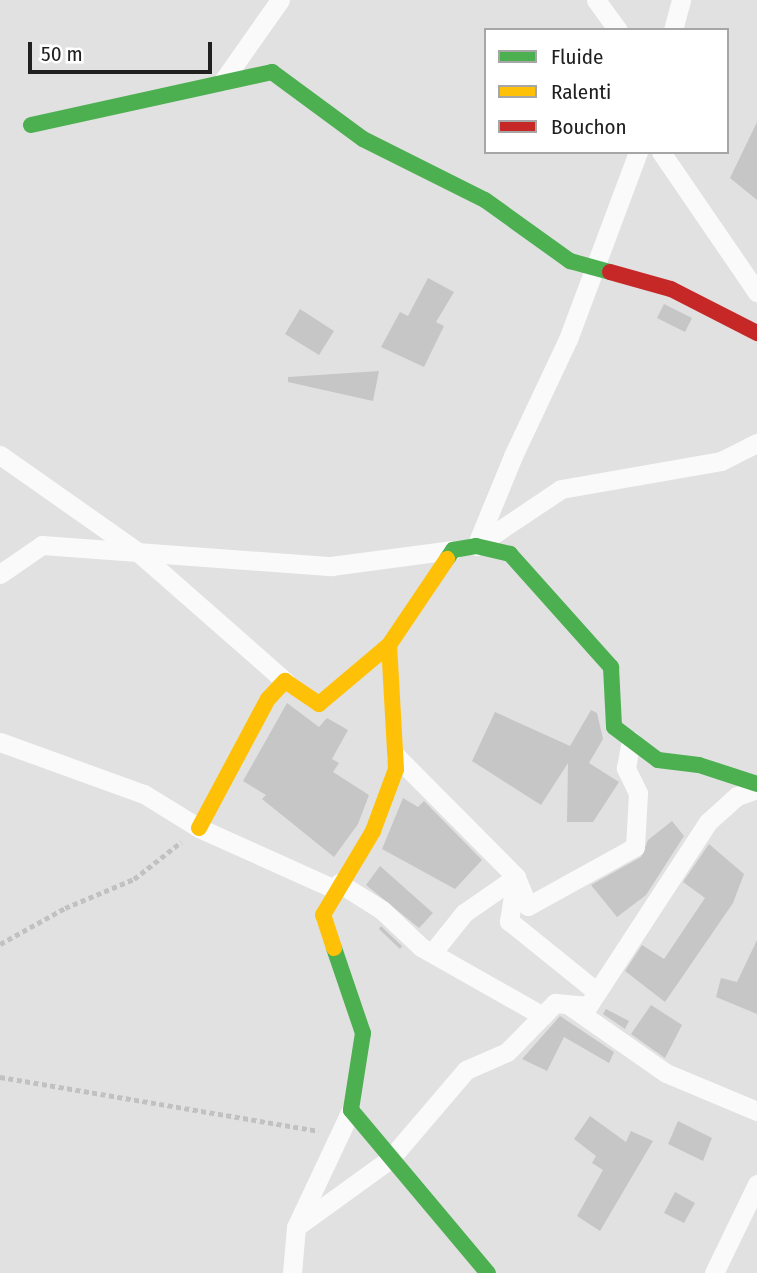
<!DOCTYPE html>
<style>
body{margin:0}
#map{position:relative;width:757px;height:1273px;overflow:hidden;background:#e1e1e1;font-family:"Fira Sans Condensed",sans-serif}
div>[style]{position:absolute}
.building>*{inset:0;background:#c6c6c6}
.path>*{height:4.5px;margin-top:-2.25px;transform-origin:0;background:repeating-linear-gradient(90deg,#c1c1c1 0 5px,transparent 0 8.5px)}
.street>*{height:19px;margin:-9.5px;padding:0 9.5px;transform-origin:9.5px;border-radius:9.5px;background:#fafafa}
.fast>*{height:16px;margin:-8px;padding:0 8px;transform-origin:8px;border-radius:8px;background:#4caf50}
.slow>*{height:16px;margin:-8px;padding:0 8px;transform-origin:8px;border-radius:8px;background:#ffc107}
.jam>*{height:16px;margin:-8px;padding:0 8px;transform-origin:8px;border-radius:8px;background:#c62828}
span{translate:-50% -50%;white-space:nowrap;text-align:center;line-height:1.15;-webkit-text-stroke:5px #fff;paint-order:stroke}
.legend{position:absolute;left:484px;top:28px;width:245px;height:126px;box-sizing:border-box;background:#fff;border:2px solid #a6a6a6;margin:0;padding:9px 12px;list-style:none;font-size:21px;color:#202020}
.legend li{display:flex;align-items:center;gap:14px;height:35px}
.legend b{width:35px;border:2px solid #a6a6a6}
.scale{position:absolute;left:28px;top:42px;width:184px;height:32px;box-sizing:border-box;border:4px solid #202020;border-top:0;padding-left:9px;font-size:21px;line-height:24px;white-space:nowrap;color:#202020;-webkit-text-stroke:5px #fff;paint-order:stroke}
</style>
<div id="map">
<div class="building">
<i style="clip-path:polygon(757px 122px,757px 200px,730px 178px)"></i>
<i style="clip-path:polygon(428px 278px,454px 292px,436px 322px,444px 326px,424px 367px,381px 347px,400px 312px,408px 316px)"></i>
<i style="clip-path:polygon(664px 304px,692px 318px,685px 332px,657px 318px)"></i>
<i style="clip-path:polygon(300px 309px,334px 331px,319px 355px,285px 334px)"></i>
<i style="clip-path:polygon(379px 371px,373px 401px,288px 382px,288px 377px)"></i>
<i style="clip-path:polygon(287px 703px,319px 727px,327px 718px,348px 730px,332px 759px,339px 763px,333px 772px,369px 795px,358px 824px,334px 857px,262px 799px,266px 795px,243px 781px)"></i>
<i style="clip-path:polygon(591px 710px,597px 713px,603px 739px,589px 763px,619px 782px,593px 822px,567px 822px,568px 763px,541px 805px,472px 761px,495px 712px,570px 746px)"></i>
<i style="clip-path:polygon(403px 798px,418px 807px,424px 801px,482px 860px,455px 889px,382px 849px)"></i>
<i style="clip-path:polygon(672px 821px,684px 836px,646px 895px,617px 917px,591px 885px,641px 857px,648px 840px)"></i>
<i style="clip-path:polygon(709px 844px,744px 874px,733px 903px,665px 1002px,625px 971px,642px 945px,664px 959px,705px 898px,683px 882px)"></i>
<i style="clip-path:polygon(380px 866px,433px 913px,419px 928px,366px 885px)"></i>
<i style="clip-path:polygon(381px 926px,402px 946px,400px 949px,379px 929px)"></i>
<i style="clip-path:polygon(757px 940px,757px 1014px,716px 997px,721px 978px,737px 982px)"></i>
<i style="clip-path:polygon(651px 1005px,682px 1025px,665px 1058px,631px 1034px)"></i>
<i style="clip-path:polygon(606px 1009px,629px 1021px,625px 1029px,603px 1014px)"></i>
<i style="clip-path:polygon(560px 1016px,614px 1052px,609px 1063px,564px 1037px,547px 1071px,522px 1059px)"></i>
<i style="clip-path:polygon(590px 1116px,626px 1142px,631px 1131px,653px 1141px,600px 1231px,577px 1216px,603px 1170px,592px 1163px,596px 1156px,574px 1139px)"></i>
<i style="clip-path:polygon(678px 1121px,712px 1138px,703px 1161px,668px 1144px)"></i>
<i style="clip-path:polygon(675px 1192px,695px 1203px,684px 1223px,664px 1213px)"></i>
</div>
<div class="path">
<i style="left:0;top:944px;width:74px;rotate:-29deg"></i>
<i style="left:65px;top:908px;width:75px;rotate:-22.8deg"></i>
<i style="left:134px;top:879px;width:60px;rotate:-38.2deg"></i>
<i style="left:0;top:1077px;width:323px;rotate:9.6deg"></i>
</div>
<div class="street">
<i style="left:596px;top:0;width:37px;rotate:54deg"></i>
<i style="left:673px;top:30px;width:31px;rotate:-75deg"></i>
<i style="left:223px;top:81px;width:99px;rotate:-54.9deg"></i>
<i style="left:638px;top:152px;width:200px;rotate:110.5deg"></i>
<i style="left:568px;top:339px;width:129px;rotate:115.2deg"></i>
<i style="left:513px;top:456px;width:97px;rotate:112.3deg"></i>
<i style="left:476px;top:546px;width:102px;rotate:-33.8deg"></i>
<i style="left:561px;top:489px;width:162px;rotate:-9.9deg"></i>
<i style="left:721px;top:461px;width:40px;rotate:-26.6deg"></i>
<i style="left:661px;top:152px;width:170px;rotate:55.6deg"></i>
<i style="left:0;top:455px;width:169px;rotate:35.1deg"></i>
<i style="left:138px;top:552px;width:196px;rotate:41.3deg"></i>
<i style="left:0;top:574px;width:51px;rotate:-34.6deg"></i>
<i style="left:42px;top:545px;width:290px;rotate:4.2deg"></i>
<i style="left:331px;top:566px;width:123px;rotate:-7.5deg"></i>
<i style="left:0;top:742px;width:153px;rotate:19.9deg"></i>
<i style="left:144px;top:794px;width:65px;rotate:31.7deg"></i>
<i style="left:199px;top:828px;width:149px;rotate:24.2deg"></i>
<i style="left:396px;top:756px;width:170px;rotate:45.2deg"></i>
<i style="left:516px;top:877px;width:45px;rotate:99deg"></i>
<i style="left:509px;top:921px;width:113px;rotate:38.9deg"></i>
<i style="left:339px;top:883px;width:51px;rotate:32.1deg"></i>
<i style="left:382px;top:910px;width:54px;rotate:43.5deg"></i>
<i style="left:421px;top:947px;width:140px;rotate:29.5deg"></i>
<i style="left:432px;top:953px;width:51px;rotate:-51.3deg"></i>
<i style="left:464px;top:913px;width:63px;rotate:-34.7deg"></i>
<i style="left:516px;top:877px;width:31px;rotate:68deg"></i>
<i style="left:528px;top:906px;width:122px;rotate:-28.9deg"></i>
<i style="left:635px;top:847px;width:54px;rotate:-86.8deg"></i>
<i style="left:638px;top:793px;width:28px;rotate:-116deg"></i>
<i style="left:626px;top:768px;width:28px;rotate:-80deg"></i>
<i style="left:570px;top:1006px;width:117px;rotate:34.9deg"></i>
<i style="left:666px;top:1073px;width:99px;rotate:22.7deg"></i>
<i style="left:296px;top:1227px;width:116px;rotate:-35.9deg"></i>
<i style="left:390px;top:1159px;width:117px;rotate:-49.5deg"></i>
<i style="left:466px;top:1070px;width:45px;rotate:-23.7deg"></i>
<i style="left:507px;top:1052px;width:69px;rotate:-45.6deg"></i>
<i style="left:555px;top:1003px;width:33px;rotate:5deg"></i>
<i style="left:588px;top:1006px;width:220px;rotate:-56.9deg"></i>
<i style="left:708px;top:822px;width:39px;rotate:-42deg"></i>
<i style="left:737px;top:796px;width:21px;rotate:-19deg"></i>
<i style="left:292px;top:1273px;width:46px;rotate:-85deg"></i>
<i style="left:296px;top:1227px;width:129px;rotate:-64.8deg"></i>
<i style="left:714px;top:1273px;width:99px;rotate:-64.2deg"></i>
</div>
<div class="fast">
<i style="left:31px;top:125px;width:247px;rotate:-12.4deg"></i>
<i style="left:272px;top:72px;width:113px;rotate:36.4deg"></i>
<i style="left:363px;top:139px;width:136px;rotate:26.6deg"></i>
<i style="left:485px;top:200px;width:105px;rotate:35.7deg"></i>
<i style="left:570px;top:261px;width:41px;rotate:15.4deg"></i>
<i style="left:447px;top:559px;width:11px;rotate:-56deg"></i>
<i style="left:453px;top:550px;width:23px;rotate:-10deg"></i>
<i style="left:476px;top:546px;width:35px;rotate:13deg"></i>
<i style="left:510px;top:554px;width:152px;rotate:48.2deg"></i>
<i style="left:611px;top:667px;width:60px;rotate:87.1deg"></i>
<i style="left:614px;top:727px;width:55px;rotate:36.9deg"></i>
<i style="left:658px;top:760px;width:41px;rotate:7deg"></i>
<i style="left:699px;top:765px;width:61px;rotate:18.1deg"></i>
<i style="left:334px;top:948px;width:90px;rotate:71.2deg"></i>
<i style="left:363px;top:1033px;width:78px;rotate:98.9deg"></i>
<i style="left:351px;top:1110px;width:213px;rotate:50deg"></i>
</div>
<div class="slow">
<i style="left:199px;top:828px;width:146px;rotate:-61.9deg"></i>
<i style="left:268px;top:699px;width:25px;rotate:-47deg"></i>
<i style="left:285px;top:681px;width:41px;rotate:34.1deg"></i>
<i style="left:319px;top:704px;width:92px;rotate:-40.1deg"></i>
<i style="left:389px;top:645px;width:104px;rotate:-56deg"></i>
<i style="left:334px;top:948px;width:35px;rotate:-108deg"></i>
<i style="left:323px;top:915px;width:98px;rotate:-59.2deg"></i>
<i style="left:373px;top:831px;width:66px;rotate:-69.6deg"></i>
<i style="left:396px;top:769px;width:124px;rotate:-93.2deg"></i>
</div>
<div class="jam">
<i style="left:610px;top:272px;width:63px;rotate:15.6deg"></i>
<i style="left:671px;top:289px;width:97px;rotate:27.1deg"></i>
</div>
<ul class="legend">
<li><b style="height:9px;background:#4caf50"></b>Fluide</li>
<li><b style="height:9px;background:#ffc107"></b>Ralenti</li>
<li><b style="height:9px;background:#c62828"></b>Bouchon</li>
</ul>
<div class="scale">50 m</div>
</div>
